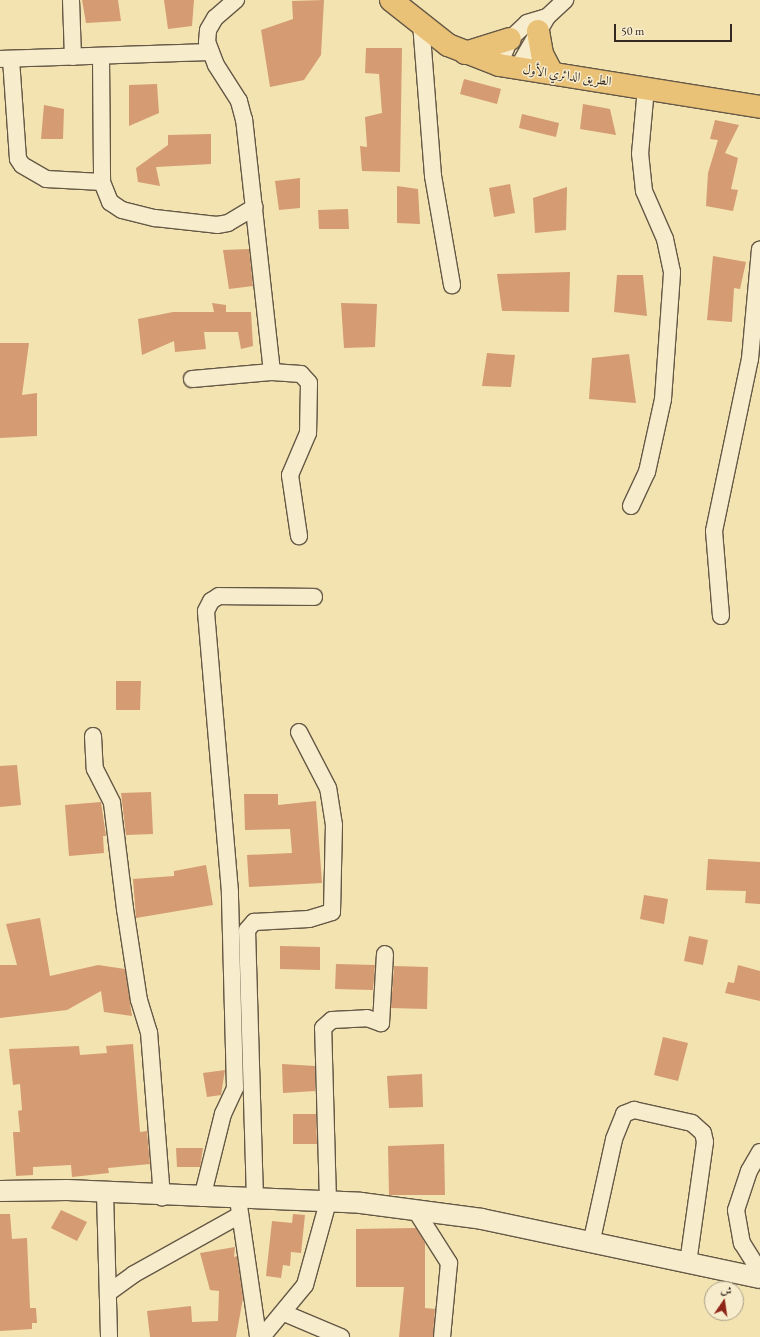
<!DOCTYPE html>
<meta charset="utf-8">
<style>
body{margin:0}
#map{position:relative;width:760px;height:1337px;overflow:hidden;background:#f2e3b0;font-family:"EB Garamond",Amiri,serif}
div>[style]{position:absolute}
.building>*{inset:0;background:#d59b72}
.roads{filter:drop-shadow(1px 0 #655846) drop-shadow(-1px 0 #655846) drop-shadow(0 1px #655846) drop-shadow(0 -1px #655846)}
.minor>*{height:16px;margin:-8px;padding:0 8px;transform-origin:8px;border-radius:8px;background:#f7edcc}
.tertiary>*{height:20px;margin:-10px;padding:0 10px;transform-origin:10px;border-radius:10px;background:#f7edcc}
.primary>*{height:22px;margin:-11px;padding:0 11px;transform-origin:11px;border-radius:11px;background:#e9c278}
span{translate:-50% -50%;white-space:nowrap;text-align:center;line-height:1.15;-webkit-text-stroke:3px #f7edcc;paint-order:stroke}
.street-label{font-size:13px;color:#362923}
.north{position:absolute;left:704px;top:1281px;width:40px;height:40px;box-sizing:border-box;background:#f7edcc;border:1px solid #aa9f88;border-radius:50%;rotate:13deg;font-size:11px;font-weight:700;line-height:16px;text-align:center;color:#362923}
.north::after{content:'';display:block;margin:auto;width:14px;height:18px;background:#8f2418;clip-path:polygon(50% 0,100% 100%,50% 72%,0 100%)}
.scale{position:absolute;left:614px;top:24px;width:118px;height:18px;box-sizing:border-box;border:2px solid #362923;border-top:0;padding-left:5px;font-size:12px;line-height:14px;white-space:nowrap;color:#362923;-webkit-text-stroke:3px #f7edcc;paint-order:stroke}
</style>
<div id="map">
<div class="building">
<i style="clip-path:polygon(82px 0,118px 0,121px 21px,86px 23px)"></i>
<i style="clip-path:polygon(164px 0,194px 0,192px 26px,168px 29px)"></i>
<i style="clip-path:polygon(324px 0,321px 55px,304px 80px,270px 87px,261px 30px,293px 19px,292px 1px)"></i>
<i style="clip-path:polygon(366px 48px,402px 48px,400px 172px,362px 171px,360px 146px,367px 147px,365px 117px,382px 113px,379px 74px,365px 73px)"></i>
<i style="clip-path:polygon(464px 79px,501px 89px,497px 104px,460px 94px)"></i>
<i style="clip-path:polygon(157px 84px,159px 113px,129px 126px,129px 85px)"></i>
<i style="clip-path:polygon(583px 104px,610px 109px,616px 135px,580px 129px)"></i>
<i style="clip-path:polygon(44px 105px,64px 109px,63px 139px,41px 139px)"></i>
<i style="clip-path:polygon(522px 114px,559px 123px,556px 137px,519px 128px)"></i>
<i style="clip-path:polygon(715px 120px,739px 125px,725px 153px,738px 158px,731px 189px,738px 190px,733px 211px,706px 206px,708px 173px,718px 140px,710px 139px)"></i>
<i style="clip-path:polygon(211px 134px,211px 164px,156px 167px,160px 186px,138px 182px,136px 168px,168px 145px,168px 135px)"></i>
<i style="clip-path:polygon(300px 178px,300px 208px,279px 210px,275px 181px)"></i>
<i style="clip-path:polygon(510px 184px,515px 213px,494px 217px,489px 188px)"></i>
<i style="clip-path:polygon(397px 186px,418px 189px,420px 224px,397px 223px)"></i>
<i style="clip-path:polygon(567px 187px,566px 230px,535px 233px,533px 198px)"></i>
<i style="clip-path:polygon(348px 209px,349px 229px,319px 229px,318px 210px)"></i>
<i style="clip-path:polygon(249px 249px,253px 286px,229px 289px,223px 250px)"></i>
<i style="clip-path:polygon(713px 256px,746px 262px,740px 289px,734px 288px,732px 322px,707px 320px)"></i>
<i style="clip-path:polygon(570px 272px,569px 312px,502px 311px,497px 274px)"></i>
<i style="clip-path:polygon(617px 275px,643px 275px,647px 316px,614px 312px)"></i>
<i style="clip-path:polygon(212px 303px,226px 305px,226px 312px,251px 312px,253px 346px,241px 349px,238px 332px,204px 332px,206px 349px,175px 352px,174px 341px,142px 355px,138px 319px,173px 312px,214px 312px)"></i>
<i style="clip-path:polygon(341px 303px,377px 304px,375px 347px,344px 348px)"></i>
<i style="clip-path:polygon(0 343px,29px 343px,22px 395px,37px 393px,37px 436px,0 438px)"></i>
<i style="clip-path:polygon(487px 353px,515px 355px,511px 387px,482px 386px)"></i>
<i style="clip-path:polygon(629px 354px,636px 403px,589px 399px,592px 358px)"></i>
<i style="clip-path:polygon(116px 681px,141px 681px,140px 710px,116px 710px)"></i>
<i style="clip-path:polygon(17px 765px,21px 805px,0 807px,0 766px)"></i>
<i style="clip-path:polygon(151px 792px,153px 834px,126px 835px,121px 793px)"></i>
<i style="clip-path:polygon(244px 794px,278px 794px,278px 805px,316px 801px,322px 883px,249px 887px,247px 855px,292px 853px,290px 829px,245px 830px)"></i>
<i style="clip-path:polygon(101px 802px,106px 836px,103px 836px,104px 853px,69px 856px,65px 805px)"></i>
<i style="clip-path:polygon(708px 859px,760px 862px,760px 904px,745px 903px,746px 891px,706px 890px)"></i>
<i style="clip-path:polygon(206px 865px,213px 905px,136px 918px,133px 879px,174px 876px,174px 871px)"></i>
<i style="clip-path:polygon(644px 895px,668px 899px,664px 924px,640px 919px)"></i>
<i style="clip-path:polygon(40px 918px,50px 976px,98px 965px,125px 969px,132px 1016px,104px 1012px,101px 991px,67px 1010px,0 1018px,0 965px,17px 965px,6px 924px)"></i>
<i style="clip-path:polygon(689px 936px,708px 940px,703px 965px,684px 961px)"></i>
<i style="clip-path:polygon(280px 946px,320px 947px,320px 970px,280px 969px)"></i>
<i style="clip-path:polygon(336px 964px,375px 965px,373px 990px,335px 989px)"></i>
<i style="clip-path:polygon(738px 965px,760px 971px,760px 1001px,725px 993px,728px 982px,734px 983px)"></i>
<i style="clip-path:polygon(394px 966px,428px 967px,427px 1009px,391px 1008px)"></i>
<i style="clip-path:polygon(663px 1037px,688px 1043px,678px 1081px,654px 1075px)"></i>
<i style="clip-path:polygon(133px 1044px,140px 1132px,147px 1131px,150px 1164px,108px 1168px,109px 1173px,72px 1177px,71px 1165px,33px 1167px,33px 1175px,16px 1176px,13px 1132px,20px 1132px,18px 1111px,22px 1110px,20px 1084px,13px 1085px,9px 1049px,79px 1046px,80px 1055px,107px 1053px,106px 1046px)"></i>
<i style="clip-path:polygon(282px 1064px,315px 1066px,315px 1091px,283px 1093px)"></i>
<i style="clip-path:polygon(225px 1070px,221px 1095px,207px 1097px,203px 1073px)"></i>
<i style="clip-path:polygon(422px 1074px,423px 1107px,389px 1108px,387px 1076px)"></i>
<i style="clip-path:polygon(293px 1114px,316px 1114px,317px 1144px,293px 1144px)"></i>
<i style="clip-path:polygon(444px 1144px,445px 1195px,389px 1195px,388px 1146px)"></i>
<i style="clip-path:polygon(176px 1148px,203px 1148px,200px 1167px,177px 1167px)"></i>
<i style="clip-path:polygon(61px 1210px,87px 1222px,77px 1241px,51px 1228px)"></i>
<i style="clip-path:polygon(0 1214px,10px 1214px,12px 1239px,27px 1238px,30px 1308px,36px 1308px,37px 1323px,32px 1323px,32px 1329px,0 1331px)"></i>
<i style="clip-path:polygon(293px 1214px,305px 1215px,301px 1253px,291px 1252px,290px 1266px,283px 1265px,281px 1278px,266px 1276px,272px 1221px,292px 1223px)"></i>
<i style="clip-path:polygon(416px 1228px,425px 1243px,425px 1308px,435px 1309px,433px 1337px,399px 1337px,404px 1287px,356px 1287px,356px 1229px)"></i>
<i style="clip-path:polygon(235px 1247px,234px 1257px,237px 1256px,243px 1298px,236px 1337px,150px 1337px,147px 1311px,191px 1306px,192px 1322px,218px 1321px,219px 1291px,210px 1290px,200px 1253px)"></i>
</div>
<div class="roads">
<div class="minor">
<i style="left:71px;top:0;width:57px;rotate:88deg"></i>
<i style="left:421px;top:23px;width:153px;rotate:85.5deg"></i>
<i style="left:433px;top:176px;width:111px;rotate:80.1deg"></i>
<i style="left:101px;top:58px;width:124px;rotate:89.5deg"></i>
<i style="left:102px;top:182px;width:22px;rotate:68deg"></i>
<i style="left:110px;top:202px;width:14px;rotate:34deg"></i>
<i style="left:122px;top:210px;width:34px;rotate:14deg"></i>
<i style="left:155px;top:218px;width:62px;rotate:6.4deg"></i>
<i style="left:217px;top:225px;width:11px;rotate:-10deg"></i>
<i style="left:228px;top:223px;width:31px;rotate:-31deg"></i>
<i style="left:0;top:59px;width:210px;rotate:-1.9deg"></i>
<i style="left:11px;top:59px;width:100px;rotate:86deg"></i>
<i style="left:18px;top:159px;width:7px;rotate:56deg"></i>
<i style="left:22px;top:165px;width:28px;rotate:30deg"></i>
<i style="left:46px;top:179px;width:56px;rotate:3.1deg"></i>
<i style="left:499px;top:65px;width:28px;rotate:-67deg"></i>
<i style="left:510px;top:39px;width:23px;rotate:-43deg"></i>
<i style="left:527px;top:23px;width:21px;rotate:-17deg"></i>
<i style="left:517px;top:69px;width:60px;rotate:-60deg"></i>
<i style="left:547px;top:17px;width:25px;rotate:-43deg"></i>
<i style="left:272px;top:372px;width:29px;rotate:4deg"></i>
<i style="left:301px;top:374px;width:12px;rotate:48deg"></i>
<i style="left:309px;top:383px;width:50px;rotate:91.1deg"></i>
<i style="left:308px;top:433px;width:46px;rotate:113.2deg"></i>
<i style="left:290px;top:475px;width:62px;rotate:81.6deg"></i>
<i style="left:192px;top:379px;width:80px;rotate:-5deg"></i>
<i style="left:272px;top:372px;width:254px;rotate:-96.3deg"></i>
<i style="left:244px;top:120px;width:20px;rotate:-105deg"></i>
<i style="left:239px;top:101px;width:43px;rotate:-122.6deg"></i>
<i style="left:216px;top:65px;width:25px;rotate:-111deg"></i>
<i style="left:207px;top:42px;width:12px;rotate:-85deg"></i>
<i style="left:208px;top:30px;width:14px;rotate:-60deg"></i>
<i style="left:215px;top:18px;width:28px;rotate:-41deg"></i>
<i style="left:631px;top:506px;width:38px;rotate:-65deg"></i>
<i style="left:647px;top:472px;width:75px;rotate:-77.6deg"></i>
<i style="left:663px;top:399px;width:127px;rotate:-85.9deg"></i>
<i style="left:672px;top:272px;width:34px;rotate:-102deg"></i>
<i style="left:665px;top:239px;width:52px;rotate:-113.6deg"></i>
<i style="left:644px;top:191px;width:37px;rotate:-96deg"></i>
<i style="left:640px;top:154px;width:66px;rotate:-84.8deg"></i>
<i style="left:721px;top:616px;width:85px;rotate:-94.7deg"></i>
<i style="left:714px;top:531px;width:176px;rotate:-78.2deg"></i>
<i style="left:750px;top:359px;width:110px;rotate:-84.8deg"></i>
<i style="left:93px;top:736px;width:33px;rotate:87deg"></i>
<i style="left:95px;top:769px;width:38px;rotate:63deg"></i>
<i style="left:112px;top:803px;width:107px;rotate:83deg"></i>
<i style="left:125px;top:909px;width:92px;rotate:81.3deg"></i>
<i style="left:139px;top:1000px;width:34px;rotate:73deg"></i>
<i style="left:149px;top:1032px;width:166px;rotate:85.5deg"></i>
<i style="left:760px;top:1152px;width:22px;rotate:120deg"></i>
<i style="left:749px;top:1171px;width:41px;rotate:108.4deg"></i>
<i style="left:736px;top:1210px;width:34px;rotate:80deg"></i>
<i style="left:742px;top:1243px;width:34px;rotate:58deg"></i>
<i style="left:105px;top:1193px;width:144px;rotate:88.4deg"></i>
<i style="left:202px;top:1198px;width:87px;rotate:-76deg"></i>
<i style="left:223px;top:1114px;width:29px;rotate:-65deg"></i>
<i style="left:235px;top:1088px;width:196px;rotate:-91.5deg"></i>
<i style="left:230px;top:892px;width:282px;rotate:-94.9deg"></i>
<i style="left:206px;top:611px;width:11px;rotate:-63deg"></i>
<i style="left:211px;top:601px;width:9px;rotate:-32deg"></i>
<i style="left:219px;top:596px;width:95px;rotate:0.6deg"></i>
<i style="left:255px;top:1199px;width:269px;rotate:-91.7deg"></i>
<i style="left:247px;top:930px;width:11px;rotate:-49deg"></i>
<i style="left:254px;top:922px;width:55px;rotate:-3.1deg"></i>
<i style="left:309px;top:919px;width:24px;rotate:-17deg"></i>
<i style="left:332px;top:912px;width:87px;rotate:-88.7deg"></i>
<i style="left:334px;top:825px;width:37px;rotate:-99deg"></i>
<i style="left:328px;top:788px;width:63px;rotate:-117.4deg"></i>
<i style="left:239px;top:1206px;width:132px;rotate:81.7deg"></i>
<i style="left:416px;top:1211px;width:62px;rotate:57.6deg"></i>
<i style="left:449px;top:1263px;width:74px;rotate:95.4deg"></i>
<i style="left:591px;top:1244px;width:107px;rotate:-77.6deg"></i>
<i style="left:614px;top:1139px;width:27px;rotate:-68deg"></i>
<i style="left:624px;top:1114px;width:11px;rotate:-22deg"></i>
<i style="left:634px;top:1110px;width:59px;rotate:12.6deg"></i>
<i style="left:692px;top:1123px;width:15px;rotate:42deg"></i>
<i style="left:703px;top:1133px;width:9px;rotate:77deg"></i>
<i style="left:705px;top:1142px;width:122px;rotate:98deg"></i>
<i style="left:108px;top:1293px;width:32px;rotate:-36deg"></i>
<i style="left:134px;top:1274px;width:121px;rotate:-29.1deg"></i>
<i style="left:284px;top:1313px;width:62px;rotate:22.8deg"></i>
<i style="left:262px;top:1337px;width:67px;rotate:-50.4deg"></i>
<i style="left:305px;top:1285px;width:86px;rotate:-74.5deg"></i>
<i style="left:328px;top:1202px;width:174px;rotate:-91.6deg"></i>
<i style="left:323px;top:1028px;width:12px;rotate:-42deg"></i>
<i style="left:332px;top:1020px;width:35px;rotate:-3deg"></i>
<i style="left:367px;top:1018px;width:15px;rotate:20deg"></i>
<i style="left:381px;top:1023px;width:69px;rotate:-86.7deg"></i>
</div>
<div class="tertiary">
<i style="left:0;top:1191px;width:67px;rotate:-0.9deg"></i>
<i style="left:67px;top:1190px;width:294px;rotate:2.5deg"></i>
<i style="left:361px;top:1203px;width:122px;rotate:7.5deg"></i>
<i style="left:482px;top:1219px;width:284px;rotate:12deg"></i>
</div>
<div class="primary">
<i style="left:391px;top:0;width:73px;rotate:38.3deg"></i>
<i style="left:448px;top:45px;width:55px;rotate:21.4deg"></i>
<i style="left:499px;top:65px;width:264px;rotate:9.1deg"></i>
<i style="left:538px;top:31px;width:23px;rotate:80deg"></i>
<i style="left:542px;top:54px;width:21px;rotate:62deg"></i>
<i style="left:465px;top:53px;width:47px;rotate:-17.3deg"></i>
</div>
</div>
<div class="street-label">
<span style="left:567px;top:76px;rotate:8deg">الطريق الدائري الأول</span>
</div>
<div class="north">ش</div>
<div class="scale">50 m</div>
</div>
